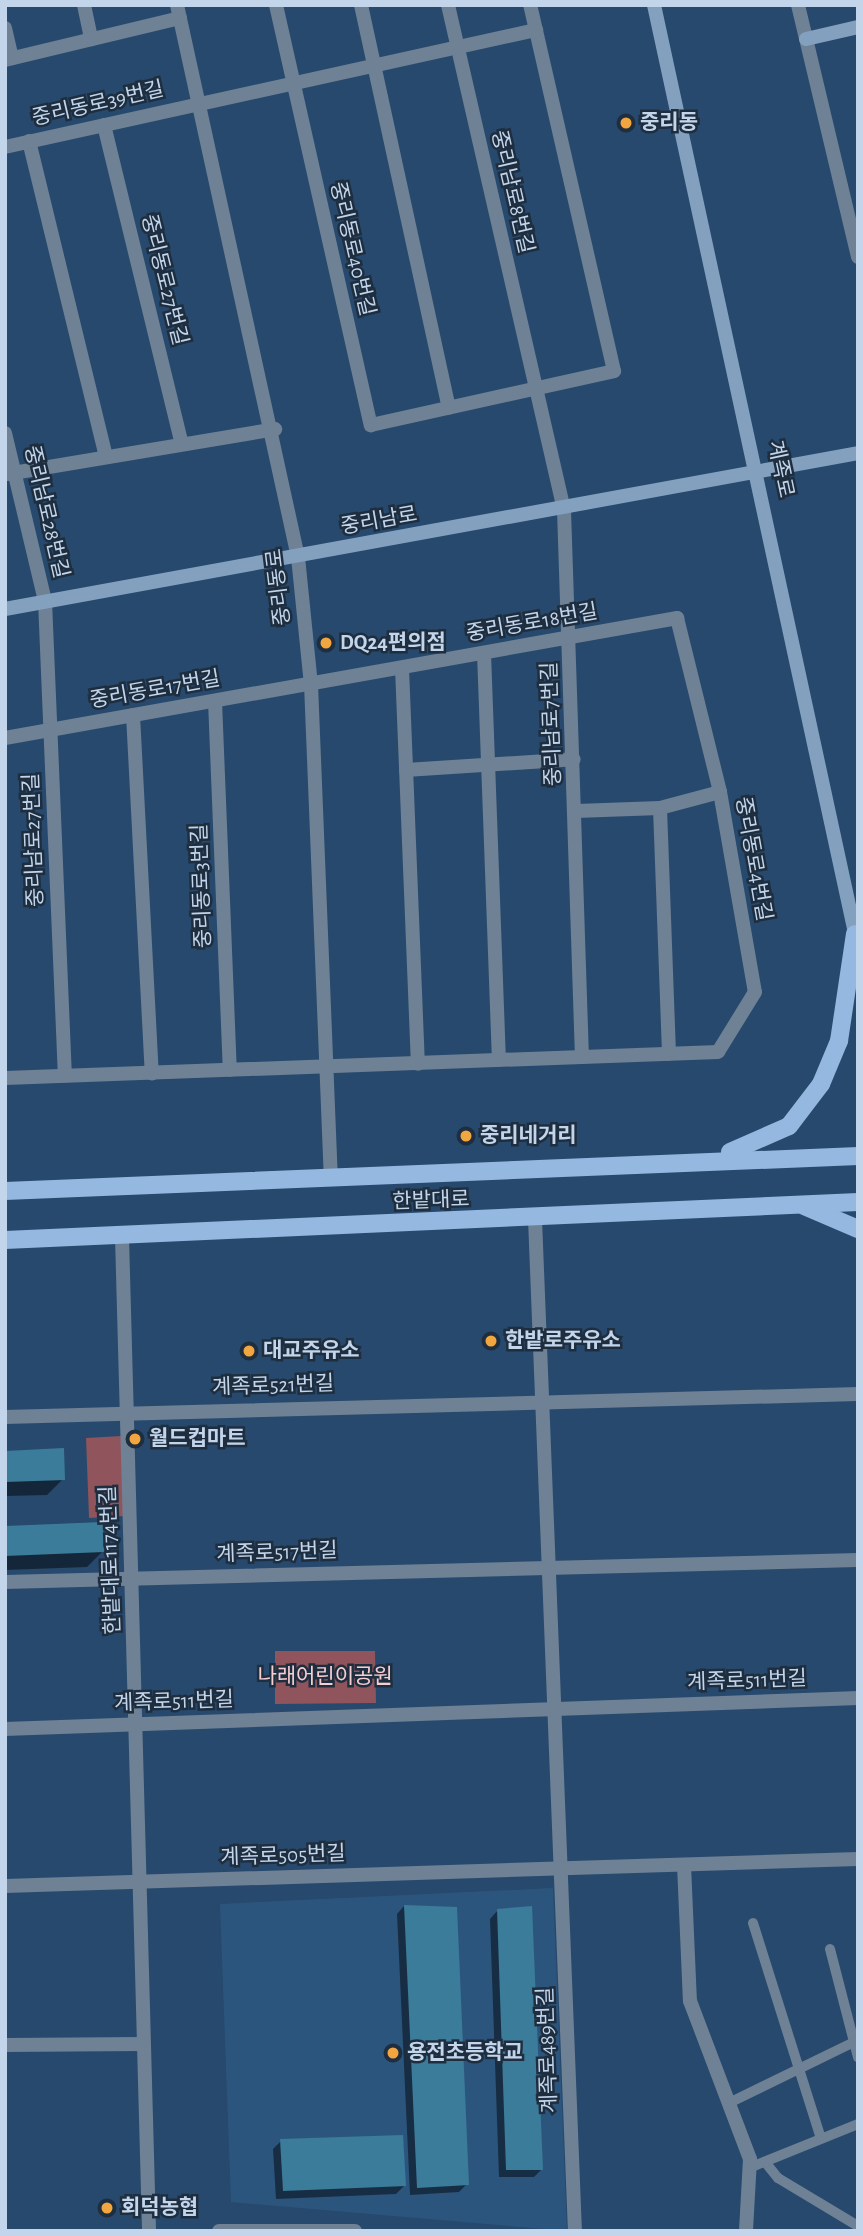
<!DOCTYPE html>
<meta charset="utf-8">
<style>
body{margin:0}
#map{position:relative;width:863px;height:2236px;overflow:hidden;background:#26496d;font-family:"Alegreya Sans","Noto Sans KR",sans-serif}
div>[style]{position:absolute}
.built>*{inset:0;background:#2c557e}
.green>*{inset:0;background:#90545d}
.shadow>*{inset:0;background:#0007}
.building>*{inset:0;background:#3b7c9a}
.lane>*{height:10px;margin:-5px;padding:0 5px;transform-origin:5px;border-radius:5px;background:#6f8194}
.street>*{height:14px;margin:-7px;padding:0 7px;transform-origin:7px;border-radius:7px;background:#6f8194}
.secondary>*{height:14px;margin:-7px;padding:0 7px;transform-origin:7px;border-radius:7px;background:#84a0bf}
.primary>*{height:18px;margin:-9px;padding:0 9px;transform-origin:9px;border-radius:9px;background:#94b8e0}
.dots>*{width:19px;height:19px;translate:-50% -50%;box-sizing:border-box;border:4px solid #1f2e3f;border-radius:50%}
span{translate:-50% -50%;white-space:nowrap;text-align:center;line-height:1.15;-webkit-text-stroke:5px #1f2e3f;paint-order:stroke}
.street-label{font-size:21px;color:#c2d5eb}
.poi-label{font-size:21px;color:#c2d5eb;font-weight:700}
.left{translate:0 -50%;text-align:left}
.park-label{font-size:21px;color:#f5ced2}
.frame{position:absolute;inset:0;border:7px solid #c2d5eb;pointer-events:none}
</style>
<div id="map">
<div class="built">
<i style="clip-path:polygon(553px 1888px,567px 2231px,231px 2202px,220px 1904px)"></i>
</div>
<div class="green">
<i style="clip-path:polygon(121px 1436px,125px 1516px,89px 1518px,86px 1438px)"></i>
<i style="clip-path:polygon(275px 1651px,375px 1651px,376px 1703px,275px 1704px)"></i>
</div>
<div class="shadow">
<i style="clip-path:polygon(5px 1452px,63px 1479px,47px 1495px,5px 1496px)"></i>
<i style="clip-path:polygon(5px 1528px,102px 1552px,87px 1567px,5px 1570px)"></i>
<i style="clip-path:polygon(404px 1906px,467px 2184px,459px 2192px,410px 2195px,397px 1914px)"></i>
<i style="clip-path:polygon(498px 1910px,542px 2169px,534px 2177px,499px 2177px,490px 1919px)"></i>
<i style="clip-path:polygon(281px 2141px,404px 2186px,396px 2194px,276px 2199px,273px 2149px)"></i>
</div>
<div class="building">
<i style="clip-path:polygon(64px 1448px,65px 1480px,5px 1482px,5px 1451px)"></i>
<i style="clip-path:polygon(103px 1522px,104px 1552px,5px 1556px,5px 1526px)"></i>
<i style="clip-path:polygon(404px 1905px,457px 1907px,469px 2185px,417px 2188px)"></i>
<i style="clip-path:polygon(532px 1906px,543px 2170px,506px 2170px,497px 1909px)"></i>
<i style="clip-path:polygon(403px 2135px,406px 2186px,283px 2191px,280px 2139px)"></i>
</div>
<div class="lane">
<i style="left:753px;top:1923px;width:226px;rotate:72.5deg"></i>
<i style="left:830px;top:1949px;width:112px;rotate:75.5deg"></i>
<i style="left:729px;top:2103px;width:144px;rotate:-26deg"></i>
<i style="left:765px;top:2162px;width:21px;rotate:51deg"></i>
<i style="left:778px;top:2178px;width:93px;rotate:31deg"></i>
<i style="left:749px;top:2168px;width:118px;rotate:-22deg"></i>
</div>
<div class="street">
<i style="left:84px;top:5px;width:35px;rotate:78deg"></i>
<i style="left:177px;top:5px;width:565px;rotate:77.64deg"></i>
<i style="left:298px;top:557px;width:128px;rotate:84.2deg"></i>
<i style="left:311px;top:684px;width:492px;rotate:87.7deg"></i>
<i style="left:276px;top:5px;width:431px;rotate:77.3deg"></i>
<i style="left:371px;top:425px;width:249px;rotate:-12.5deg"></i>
<i style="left:614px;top:371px;width:376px;rotate:-102.9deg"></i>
<i style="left:361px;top:5px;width:412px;rotate:77.7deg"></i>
<i style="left:448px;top:5px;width:518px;rotate:77.06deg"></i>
<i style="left:564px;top:510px;width:547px;rotate:88.12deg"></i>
<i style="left:798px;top:5px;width:259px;rotate:76.6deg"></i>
<i style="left:5px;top:28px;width:31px;rotate:77deg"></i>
<i style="left:5px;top:60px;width:180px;rotate:-13.5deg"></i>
<i style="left:104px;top:125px;width:328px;rotate:76.3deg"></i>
<i style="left:29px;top:141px;width:325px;rotate:76.3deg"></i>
<i style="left:5px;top:147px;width:544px;rotate:-12.43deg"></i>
<i style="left:5px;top:433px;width:173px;rotate:76.6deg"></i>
<i style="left:45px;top:601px;width:475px;rotate:87.6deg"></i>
<i style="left:7px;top:474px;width:272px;rotate:-9.5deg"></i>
<i style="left:484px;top:653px;width:407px;rotate:87.9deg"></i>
<i style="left:402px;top:668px;width:396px;rotate:87.7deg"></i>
<i style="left:215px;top:701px;width:369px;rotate:87.7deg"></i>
<i style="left:133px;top:715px;width:359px;rotate:87deg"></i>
<i style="left:5px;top:738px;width:683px;rotate:-10.12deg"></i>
<i style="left:677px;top:618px;width:179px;rotate:76.1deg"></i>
<i style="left:720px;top:792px;width:203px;rotate:80.1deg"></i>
<i style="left:755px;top:992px;width:70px;rotate:121.7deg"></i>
<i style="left:718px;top:1052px;width:713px;rotate:177.91deg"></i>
<i style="left:406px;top:770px;width:168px;rotate:-3.7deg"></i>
<i style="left:660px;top:808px;width:246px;rotate:87.9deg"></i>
<i style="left:576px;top:811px;width:84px;rotate:-2deg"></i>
<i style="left:660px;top:808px;width:62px;rotate:-14.9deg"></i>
<i style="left:535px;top:1219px;width:1013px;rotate:87.74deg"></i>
<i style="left:122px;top:1237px;width:994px;rotate:88.44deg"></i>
<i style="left:5px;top:1417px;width:853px;rotate:-1.54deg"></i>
<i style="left:5px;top:1582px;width:853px;rotate:-1.48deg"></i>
<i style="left:5px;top:1729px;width:854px;rotate:-2.08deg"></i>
<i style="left:684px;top:1865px;width:136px;rotate:87.5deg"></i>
<i style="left:690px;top:2001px;width:169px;rotate:69.2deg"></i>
<i style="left:750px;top:2159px;width:72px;rotate:93.2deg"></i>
<i style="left:5px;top:1886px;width:853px;rotate:-1.81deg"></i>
<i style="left:5px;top:2045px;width:138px;rotate:-0.4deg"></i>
<i style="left:219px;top:2231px;width:136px"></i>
</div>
<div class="secondary">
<i style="left:654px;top:5px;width:959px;rotate:77.78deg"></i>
<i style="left:806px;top:39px;width:53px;rotate:-13deg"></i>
<i style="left:5px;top:609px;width:867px;rotate:-10.36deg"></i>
</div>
<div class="primary">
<i style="left:730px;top:1152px;width:64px;rotate:-23.8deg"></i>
<i style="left:789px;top:1126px;width:53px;rotate:-52.7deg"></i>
<i style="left:821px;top:1084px;width:47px;rotate:-67.3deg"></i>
<i style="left:839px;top:1041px;width:108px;rotate:-81.5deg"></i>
<i style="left:5px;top:1191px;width:854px;rotate:-2.35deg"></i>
<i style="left:804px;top:1206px;width:59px;rotate:23.1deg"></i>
<i style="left:5px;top:1240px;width:854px;rotate:-2.55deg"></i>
</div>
<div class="dots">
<i style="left:626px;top:123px;background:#f1a63f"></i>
<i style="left:326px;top:643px;background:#f1a63f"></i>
<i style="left:466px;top:1136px;background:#f1a63f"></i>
<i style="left:491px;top:1341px;background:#f1a63f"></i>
<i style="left:249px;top:1351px;background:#f1a63f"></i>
<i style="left:135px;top:1439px;background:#f1a63f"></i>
<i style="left:393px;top:2053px;background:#f1a63f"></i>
<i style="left:107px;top:2208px;background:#f1a63f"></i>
</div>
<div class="street-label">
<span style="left:98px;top:104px;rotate:-13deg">중리동로39번길</span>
<span style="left:512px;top:192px;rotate:77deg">중리남로8번길</span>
<span style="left:352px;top:249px;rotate:77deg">중리동로40번길</span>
<span style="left:164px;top:280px;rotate:76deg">중리동로27번길</span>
<span style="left:780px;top:469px;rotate:78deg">계족로</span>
<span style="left:46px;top:512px;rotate:77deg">중리남로28번길</span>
<span style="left:379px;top:521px;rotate:-10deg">중리남로</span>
<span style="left:279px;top:587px;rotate:-97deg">중리동로</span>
<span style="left:532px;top:623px;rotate:-10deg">중리동로18번길</span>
<span style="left:155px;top:690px;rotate:-10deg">중리동로17번길</span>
<span style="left:552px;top:724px;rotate:-92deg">중리남로7번길</span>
<span style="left:34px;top:840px;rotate:-92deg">중리남로27번길</span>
<span style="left:753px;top:859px;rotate:80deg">중리동로4번길</span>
<span style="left:202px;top:886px;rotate:-92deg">중리동로3번길</span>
<span style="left:431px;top:1201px;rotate:-2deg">한밭대로</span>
<span style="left:273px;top:1386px;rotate:-2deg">계족로521번길</span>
<span style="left:277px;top:1553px;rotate:-2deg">계족로517번길</span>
<span style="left:111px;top:1560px;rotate:-92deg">한밭대로1174번길</span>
<span style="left:747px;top:1681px;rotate:-2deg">계족로511번길</span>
<span style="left:174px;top:1702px;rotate:-2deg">계족로511번길</span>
<span style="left:283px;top:1856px;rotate:-2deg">계족로505번길</span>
<span style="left:548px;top:2050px;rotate:-92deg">계족로489번길</span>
</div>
<div class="poi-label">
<span class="left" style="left:640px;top:123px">중리동</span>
<span class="left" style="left:340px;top:643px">DQ24편의점</span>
<span class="left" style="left:480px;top:1136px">중리네거리</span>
<span class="left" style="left:505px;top:1341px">한밭로주유소</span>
<span class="left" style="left:263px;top:1351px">대교주유소</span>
<span class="left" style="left:149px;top:1439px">월드컵마트</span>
<span class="left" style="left:407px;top:2053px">용전초등학교</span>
<span class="left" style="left:121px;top:2208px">회덕농협</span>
</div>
<div class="park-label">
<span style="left:325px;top:1677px">나래어린이공원</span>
</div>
<div class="frame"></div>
</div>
